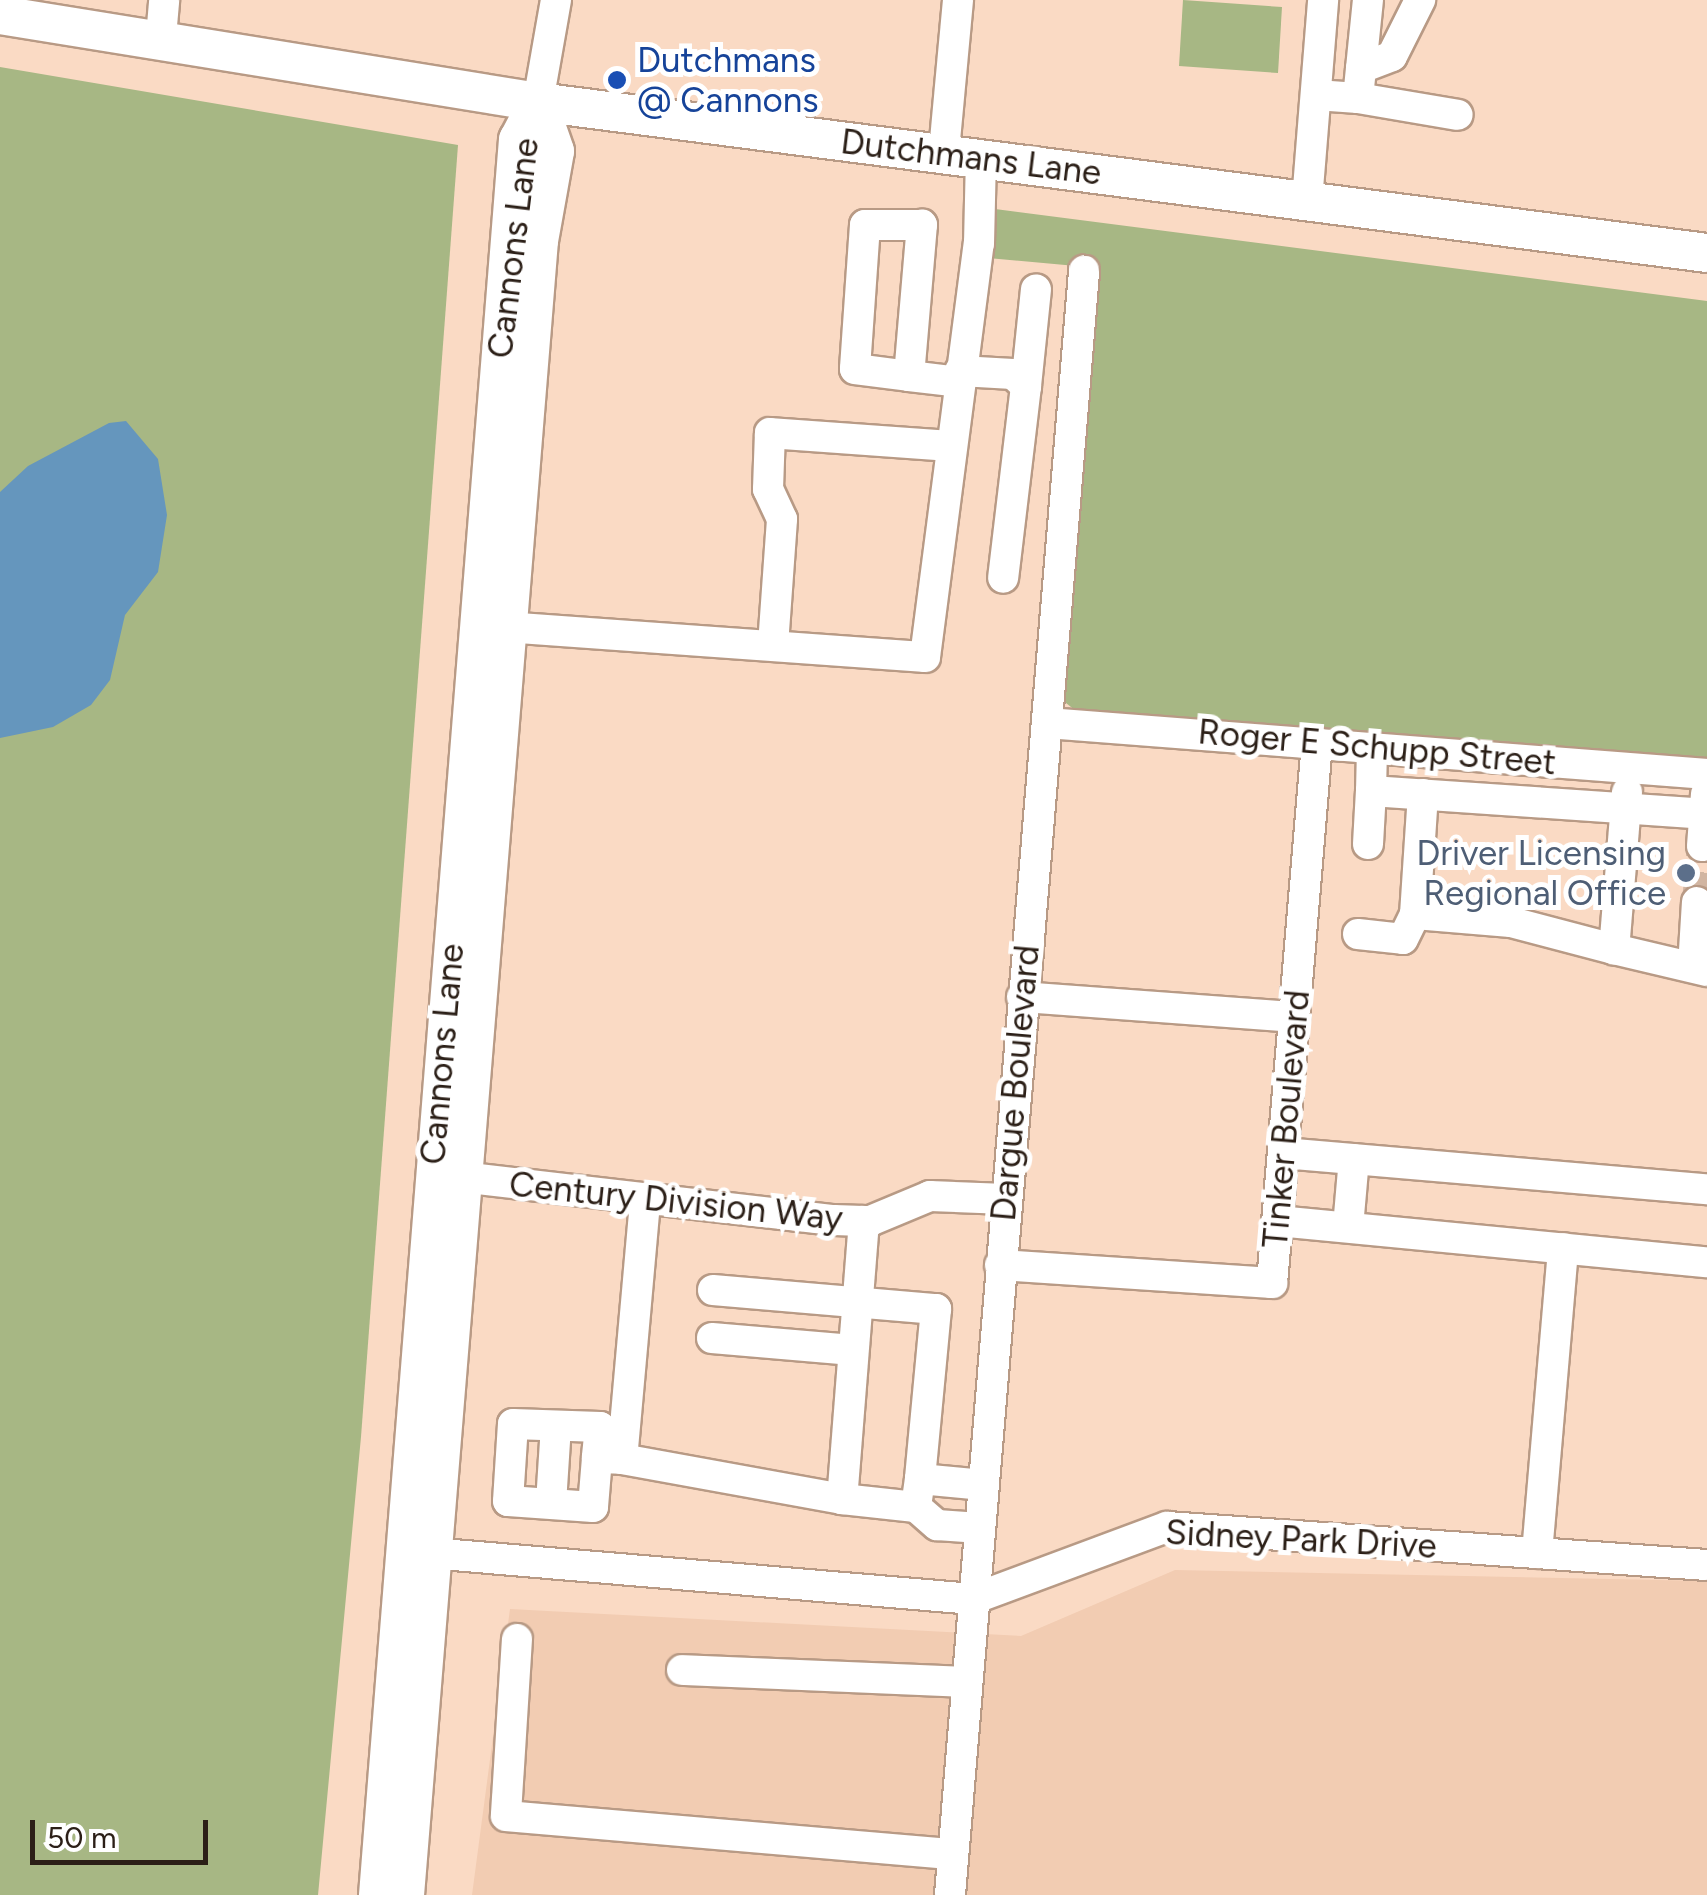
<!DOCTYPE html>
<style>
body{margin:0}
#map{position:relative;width:1707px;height:1895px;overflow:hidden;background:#fadac4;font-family:Figtree,sans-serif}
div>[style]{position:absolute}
.built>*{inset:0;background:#f2ccb2}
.green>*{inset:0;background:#a7b784}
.water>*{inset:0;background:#6596bd}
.minor-tunnel>*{height:30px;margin-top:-15px;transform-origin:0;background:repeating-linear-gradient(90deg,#d1b5a1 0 30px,transparent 0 45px)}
.roads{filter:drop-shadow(2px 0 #b89a85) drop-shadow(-2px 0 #b89a85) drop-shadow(0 2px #b89a85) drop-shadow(0 -2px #b89a85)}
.minor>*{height:30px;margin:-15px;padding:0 15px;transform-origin:15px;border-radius:15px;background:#fff}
.major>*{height:38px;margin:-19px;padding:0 19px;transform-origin:19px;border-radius:19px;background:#fff}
.dots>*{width:28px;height:28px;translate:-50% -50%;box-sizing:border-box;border:5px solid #fff;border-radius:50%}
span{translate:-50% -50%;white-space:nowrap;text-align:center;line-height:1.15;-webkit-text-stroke:10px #fff;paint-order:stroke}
.transit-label{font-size:35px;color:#164399}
.left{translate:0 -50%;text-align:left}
.street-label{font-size:35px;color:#2b1f17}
.service-label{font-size:35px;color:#4e5e75}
.right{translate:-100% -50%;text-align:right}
.scale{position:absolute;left:30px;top:1820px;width:178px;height:45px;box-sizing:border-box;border:5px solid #2b1f17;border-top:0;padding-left:12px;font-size:30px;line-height:35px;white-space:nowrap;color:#2b1f17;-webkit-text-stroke:8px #fff;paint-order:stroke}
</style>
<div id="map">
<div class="built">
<i style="clip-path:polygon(1175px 1570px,1707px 1581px,1707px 1895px,472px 1895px,510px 1609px,1021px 1636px)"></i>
</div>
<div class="green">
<i style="clip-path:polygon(1183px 0,1282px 7px,1278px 73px,1179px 66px)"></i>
<i style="clip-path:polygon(0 67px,458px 145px,361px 1437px,318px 1895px,0 1895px)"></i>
<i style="clip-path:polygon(995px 209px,1707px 301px,1707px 772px,1081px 715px,1061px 699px,1087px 267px,988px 258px)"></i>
</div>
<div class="water">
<i style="clip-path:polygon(126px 421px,158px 459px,167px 515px,158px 572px,125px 615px,110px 680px,91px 705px,53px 727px,0 738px,0 492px,28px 466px,109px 423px)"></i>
</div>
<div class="minor-tunnel">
<i style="left:1697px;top:902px;width:56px;rotate:-84.9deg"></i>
</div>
<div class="roads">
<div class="minor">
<i style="left:161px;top:37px;width:37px;rotate:-85deg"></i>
<i style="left:1361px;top:68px;width:33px;rotate:-21deg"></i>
<i style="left:1392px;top:56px;width:63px;rotate:-63.4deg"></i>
<i style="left:1316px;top:95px;width:42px;rotate:4.1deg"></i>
<i style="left:1358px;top:98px;width:99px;rotate:-84.2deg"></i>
<i style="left:1358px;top:98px;width:101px;rotate:9.6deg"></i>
<i style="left:538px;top:102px;width:104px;rotate:-80deg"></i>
<i style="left:944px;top:151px;width:152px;rotate:-84.7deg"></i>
<i style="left:1307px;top:201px;width:202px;rotate:-85.4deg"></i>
<i style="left:960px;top:371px;width:53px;rotate:3.2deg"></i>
<i style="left:1013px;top:374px;width:18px;rotate:43deg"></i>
<i style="left:1026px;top:386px;width:193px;rotate:96.8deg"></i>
<i style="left:909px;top:376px;width:152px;rotate:-85.1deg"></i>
<i style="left:922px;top:225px;width:57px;rotate:180deg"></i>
<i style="left:865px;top:225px;width:144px;rotate:94deg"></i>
<i style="left:855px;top:369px;width:54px;rotate:7.4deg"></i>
<i style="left:909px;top:376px;width:50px;rotate:6.8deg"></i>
<i style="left:1026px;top:386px;width:97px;rotate:-84.1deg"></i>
<i style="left:506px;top:627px;width:420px;rotate:4.1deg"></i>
<i style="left:925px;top:657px;width:417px;rotate:-82.6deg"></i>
<i style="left:979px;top:244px;width:87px;rotate:-88.7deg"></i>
<i style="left:773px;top:645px;width:126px;rotate:-85.9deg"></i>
<i style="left:782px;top:519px;width:33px;rotate:-115deg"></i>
<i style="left:768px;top:489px;width:56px;rotate:-88deg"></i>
<i style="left:770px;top:433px;width:180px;rotate:4.1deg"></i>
<i style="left:1047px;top:723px;width:662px;rotate:4.42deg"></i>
<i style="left:1372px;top:748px;width:43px;rotate:91.3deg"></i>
<i style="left:1371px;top:791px;width:337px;rotate:3.9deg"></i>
<i style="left:1627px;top:792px;width:158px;rotate:94.7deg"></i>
<i style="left:1614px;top:949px;width:96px;rotate:13.3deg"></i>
<i style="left:1423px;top:794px;width:120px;rotate:93.8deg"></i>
<i style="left:1415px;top:914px;width:96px;rotate:4.8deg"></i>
<i style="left:1511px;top:922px;width:106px;rotate:14.7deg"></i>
<i style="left:1368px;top:844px;width:53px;rotate:-86.8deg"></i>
<i style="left:1702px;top:846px;width:52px;rotate:-85.6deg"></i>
<i style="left:1358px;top:934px;width:45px;rotate:6.3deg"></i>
<i style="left:1403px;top:939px;width:28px;rotate:-64deg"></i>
<i style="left:1693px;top:967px;width:65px;rotate:-86.5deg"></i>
<i style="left:1022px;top:997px;width:273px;rotate:4.2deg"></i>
<i style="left:1283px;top:1153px;width:426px;rotate:4.9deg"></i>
<i style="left:461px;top:1177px;width:375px;rotate:6.6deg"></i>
<i style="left:834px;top:1220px;width:36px;rotate:2deg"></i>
<i style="left:870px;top:1221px;width:65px;rotate:-22.6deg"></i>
<i style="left:930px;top:1196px;width:76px;rotate:2.3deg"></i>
<i style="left:645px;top:1202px;width:258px;rotate:95.1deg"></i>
<i style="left:622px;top:1459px;width:224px;rotate:10.3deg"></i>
<i style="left:864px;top:1221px;width:279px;rotate:94.5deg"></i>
<i style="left:842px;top:1499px;width:74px;rotate:6.2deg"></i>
<i style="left:916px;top:1507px;width:28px;rotate:-82deg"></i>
<i style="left:920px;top:1479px;width:64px;rotate:5.4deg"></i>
<i style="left:1278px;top:1221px;width:431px;rotate:5.5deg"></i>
<i style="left:1348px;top:1227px;width:68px;rotate:-85deg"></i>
<i style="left:1000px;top:1265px;width:273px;rotate:3.8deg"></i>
<i style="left:1272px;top:1283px;width:542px;rotate:-85.24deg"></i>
<i style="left:713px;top:1290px;width:224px;rotate:4.9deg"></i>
<i style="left:936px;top:1309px;width:171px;rotate:95.4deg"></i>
<i style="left:712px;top:1338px;width:141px;rotate:4.9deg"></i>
<i style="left:597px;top:1458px;width:49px;rotate:94.7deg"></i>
<i style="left:593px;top:1507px;width:85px;rotate:-176deg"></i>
<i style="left:508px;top:1501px;width:77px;rotate:-86.3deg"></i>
<i style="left:513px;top:1424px;width:87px;rotate:2deg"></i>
<i style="left:600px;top:1427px;width:31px;rotate:96deg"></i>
<i style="left:597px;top:1458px;width:25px;rotate:2deg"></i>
<i style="left:551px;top:1503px;width:77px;rotate:-86.3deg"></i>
<i style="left:916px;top:1507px;width:28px;rotate:41deg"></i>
<i style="left:937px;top:1525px;width:43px;rotate:4deg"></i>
<i style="left:430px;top:1553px;width:545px;rotate:4.84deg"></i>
<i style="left:973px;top:1599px;width:207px;rotate:-20.4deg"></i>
<i style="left:1167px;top:1527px;width:541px;rotate:4.03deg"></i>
<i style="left:1537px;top:1553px;width:306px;rotate:-85.1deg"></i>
<i style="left:517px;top:1639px;width:177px;rotate:93.6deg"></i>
<i style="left:506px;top:1816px;width:448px;rotate:4.9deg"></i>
<i style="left:682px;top:1670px;width:282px;rotate:2.4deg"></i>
<i style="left:950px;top:1895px;width:1630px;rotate:-85.28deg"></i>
</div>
<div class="major">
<i style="left:0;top:15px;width:545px;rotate:9.19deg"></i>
<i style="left:538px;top:102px;width:1179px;rotate:7.36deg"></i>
<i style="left:378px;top:1895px;width:1761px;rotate:-85.44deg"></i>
<i style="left:518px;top:140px;width:43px;rotate:-62.2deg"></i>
<i style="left:405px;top:1895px;width:1659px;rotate:-85.37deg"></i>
<i style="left:539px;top:241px;width:91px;rotate:-79.9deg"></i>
<i style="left:555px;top:151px;width:52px;rotate:-109.1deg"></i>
</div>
</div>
<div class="dots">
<i style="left:617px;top:80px;background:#1a4fb4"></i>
<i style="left:1686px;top:873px;background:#5c6f8a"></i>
</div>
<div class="transit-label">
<span class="left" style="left:637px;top:80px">Dutchmans<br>@ Cannons</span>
</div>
<div class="street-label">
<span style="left:971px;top:157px;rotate:7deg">Dutchmans Lane</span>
<span style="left:513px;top:248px;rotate:-83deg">Cannons Lane</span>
<span style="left:1377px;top:747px;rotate:5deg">Roger E Schupp Street</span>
<span style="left:442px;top:1054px;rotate:-85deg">Cannons Lane</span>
<span style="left:1015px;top:1083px;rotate:-85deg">Dargue Boulevard</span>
<span style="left:1286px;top:1119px;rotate:-85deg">Tinker Boulevard</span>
<span style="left:676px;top:1201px;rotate:6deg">Century Division Way</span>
<span style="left:1301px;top:1539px;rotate:3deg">Sidney Park Drive</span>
</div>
<div class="service-label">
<span class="right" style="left:1666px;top:873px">Driver Licensing<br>Regional Office</span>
</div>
<div class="scale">50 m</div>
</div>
